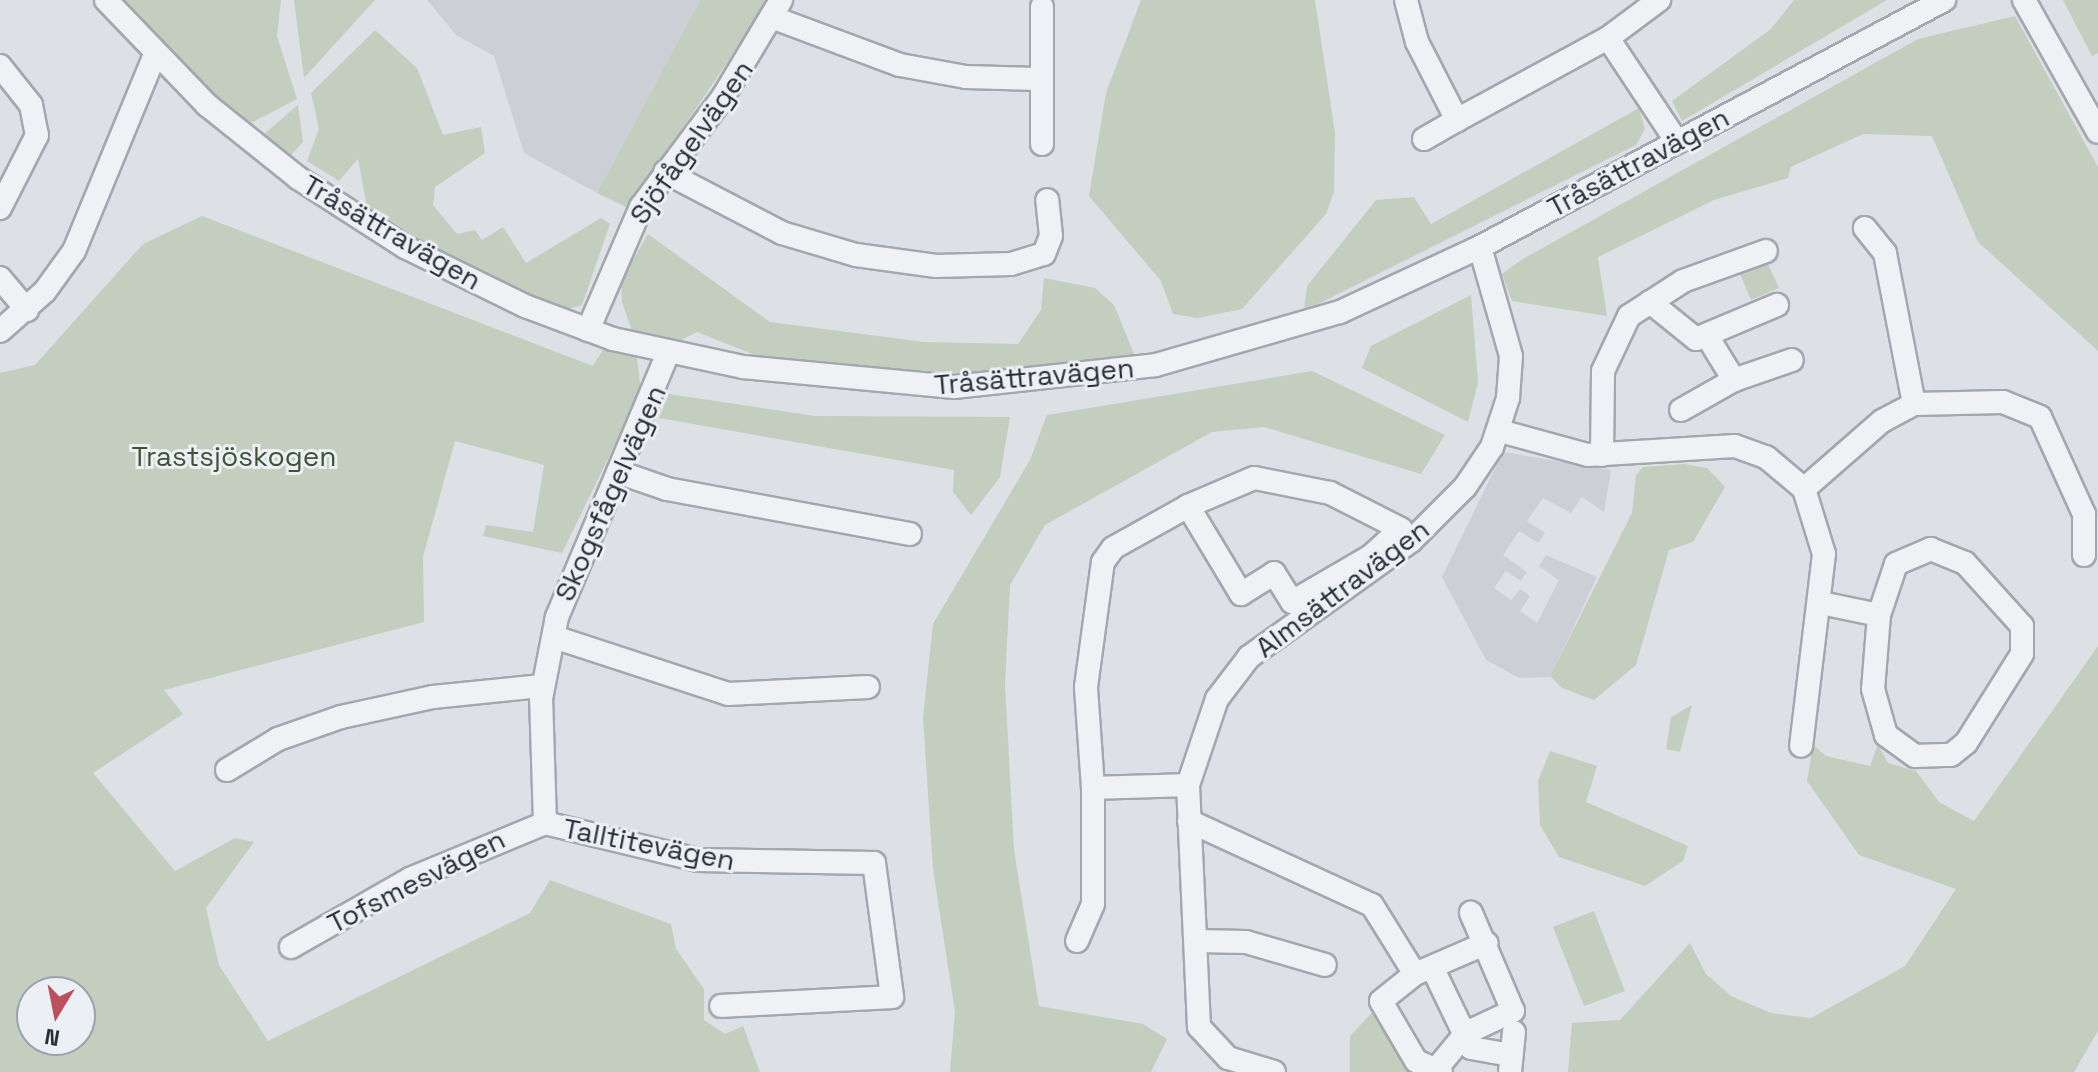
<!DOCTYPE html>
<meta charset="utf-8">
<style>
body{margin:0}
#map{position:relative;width:2098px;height:1072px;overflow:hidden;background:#dde0e5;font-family:"Space Grotesk",sans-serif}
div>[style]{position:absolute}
.built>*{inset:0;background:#cccfd6}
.green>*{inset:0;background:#c3cebf}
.roads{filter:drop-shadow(2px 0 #a3a7ae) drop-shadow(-2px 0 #a3a7ae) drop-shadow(0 2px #a3a7ae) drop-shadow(0 -2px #a3a7ae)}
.minor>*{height:22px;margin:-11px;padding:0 11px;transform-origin:11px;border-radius:11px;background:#eff1f4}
span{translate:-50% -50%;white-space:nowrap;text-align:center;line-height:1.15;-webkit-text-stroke:6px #eceff3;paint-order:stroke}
.street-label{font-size:28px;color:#292f3a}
.park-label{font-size:28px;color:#3d5438}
.north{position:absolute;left:16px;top:976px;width:80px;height:80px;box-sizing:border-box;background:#eceff3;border:2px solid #9ea2a9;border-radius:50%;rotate:190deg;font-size:22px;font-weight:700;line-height:32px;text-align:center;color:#292f3a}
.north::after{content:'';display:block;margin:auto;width:28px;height:36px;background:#bc505f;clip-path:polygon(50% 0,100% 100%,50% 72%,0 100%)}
</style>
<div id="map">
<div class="built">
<i style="clip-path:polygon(427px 0,700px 0,597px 193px,524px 153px,494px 56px,456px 35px)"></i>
<i style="clip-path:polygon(1503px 452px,1611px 470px,1604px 512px,1582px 497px,1571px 513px,1543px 498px,1527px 521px,1545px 533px,1538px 543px,1519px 531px,1503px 555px,1527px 572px,1521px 581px,1506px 571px,1494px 588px,1511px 600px,1520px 589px,1530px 596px,1520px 611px,1537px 623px,1559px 580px,1539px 566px,1546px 555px,1597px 577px,1550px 677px,1519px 678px,1486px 660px,1442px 577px)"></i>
</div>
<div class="green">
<i style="clip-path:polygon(120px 0,281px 0,277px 36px,297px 99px,253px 122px,239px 119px)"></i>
<i style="clip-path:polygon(294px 0,375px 0,304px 78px)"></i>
<i style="clip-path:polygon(700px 0,770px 0,628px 208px,597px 193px)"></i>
<i style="clip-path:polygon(1141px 0,1315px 0,1335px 133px,1334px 192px,1326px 214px,1242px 309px,1198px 318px,1173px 314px,1161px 281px,1089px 196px,1106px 93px)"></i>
<i style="clip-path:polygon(1794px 0,1887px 0,1682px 121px,1672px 101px,1771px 29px)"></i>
<i style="clip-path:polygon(2063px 0,2098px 0,2098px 53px,2092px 56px)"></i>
<i style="clip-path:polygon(2015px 16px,2098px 167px,2098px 351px,1978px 242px,1932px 136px,1863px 134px,1791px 167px,1788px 178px,1714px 200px,1598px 257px,1607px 316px,1512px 301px,1502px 274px,1521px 260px,1918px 39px)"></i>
<i style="clip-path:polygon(375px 30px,417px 68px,443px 135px,481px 127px,485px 153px,435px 187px,433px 205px,457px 234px,475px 230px,482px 240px,503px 227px,526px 263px,601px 218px,610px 224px,582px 305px,564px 310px,447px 257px,367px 207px,358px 159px,339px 181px,307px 161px,319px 129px,311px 93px)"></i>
<i style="clip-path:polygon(298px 105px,303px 142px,289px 157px,265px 133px)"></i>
<i style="clip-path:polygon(1639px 108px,1645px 129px,1636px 145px,1304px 311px,1307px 286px,1376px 200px,1414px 197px,1431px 224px)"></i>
<i style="clip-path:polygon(evenodd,202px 216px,593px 366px,604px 348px,637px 358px,641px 391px,562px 553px,483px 536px,486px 525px,533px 532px,544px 465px,455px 441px,423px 557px,424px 622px,164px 690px,183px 714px,93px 773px,175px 871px,235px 838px,254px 842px,206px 908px,219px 965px,268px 1041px,530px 913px,550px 880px,671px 924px,676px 949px,704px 989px,704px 1020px,725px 1034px,743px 1026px,760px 1072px,0 1072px,0 373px,35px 365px,143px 244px,202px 216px,32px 992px,80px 992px,80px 1040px,32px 1040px,32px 992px)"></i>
<i style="clip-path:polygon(648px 234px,770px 322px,924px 342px,1018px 344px,1041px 310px,1044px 278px,1095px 288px,1114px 305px,1135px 356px,990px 375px,768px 360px,697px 332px,675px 343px,632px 331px,622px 302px,621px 281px)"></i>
<i style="clip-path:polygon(1767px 262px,1779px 288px,1751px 300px,1740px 274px)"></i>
<i style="clip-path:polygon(1471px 295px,1478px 382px,1468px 422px,1362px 368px,1371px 346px)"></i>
<i style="clip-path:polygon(1312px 371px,1445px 435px,1421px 474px,1264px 427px,1212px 432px,1045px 525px,1010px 585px,1005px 684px,1014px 850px,1039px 1006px,1143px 1024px,1167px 1039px,1151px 1072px,950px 1072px,955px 1012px,933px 869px,923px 717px,933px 624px,1030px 460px,1047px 415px)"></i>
<i style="clip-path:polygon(669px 394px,815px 416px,1010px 417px,1000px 477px,971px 515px,953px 492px,954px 470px,659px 418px)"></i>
<i style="clip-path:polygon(1684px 464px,1707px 468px,1725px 487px,1693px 542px,1669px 550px,1636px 665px,1594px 700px,1562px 688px,1550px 676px,1632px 513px,1636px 475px,1643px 467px)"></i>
<i style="clip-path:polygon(2098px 646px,2098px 1031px,2074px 1072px,1568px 1072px,1572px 1023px,1620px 1020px,1690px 943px,1706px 974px,1731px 996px,1771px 1013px,1811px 1018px,1905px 966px,1956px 889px,1859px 855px,1807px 781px,1813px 745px,1826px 756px,1870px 766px,1878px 744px,1888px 763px,1916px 771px,1939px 802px,1974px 821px)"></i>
<i style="clip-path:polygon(1692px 705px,1680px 752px,1666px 749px,1671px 717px)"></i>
<i style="clip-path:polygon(1550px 751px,1597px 766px,1586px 802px,1688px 846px,1683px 861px,1645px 886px,1559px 857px,1540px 825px,1538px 781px)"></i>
<i style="clip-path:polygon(1594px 911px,1625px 991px,1584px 1006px,1553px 927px)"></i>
<i style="clip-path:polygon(1379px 1005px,1432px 1072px,1350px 1072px,1350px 1036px)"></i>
</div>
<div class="roads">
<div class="minor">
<i style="left:106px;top:0;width:146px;rotate:46.1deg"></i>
<i style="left:207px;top:105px;width:117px;rotate:38.7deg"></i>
<i style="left:298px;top:178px;width:127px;rotate:32.8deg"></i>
<i style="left:405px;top:247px;width:134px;rotate:26.2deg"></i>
<i style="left:525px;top:306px;width:94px;rotate:20.6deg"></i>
<i style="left:613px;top:339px;width:133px;rotate:12.2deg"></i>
<i style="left:743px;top:367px;width:212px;rotate:5.4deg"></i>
<i style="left:954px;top:387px;width:203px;rotate:-6.2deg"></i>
<i style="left:1156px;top:365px;width:191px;rotate:-16.1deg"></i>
<i style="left:1340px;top:312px;width:154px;rotate:-24.9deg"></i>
<i style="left:1480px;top:247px;width:526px;rotate:-28.03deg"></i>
<i style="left:1406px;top:0;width:43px;rotate:75.3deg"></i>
<i style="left:1417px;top:42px;width:88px;rotate:62.9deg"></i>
<i style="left:1457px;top:120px;width:172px;rotate:-28.5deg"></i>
<i style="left:1608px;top:38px;width:125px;rotate:56.4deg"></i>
<i style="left:2024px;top:0;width:151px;rotate:60.7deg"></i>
<i style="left:1042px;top:7px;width:137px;rotate:90deg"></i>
<i style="left:774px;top:18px;width:134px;rotate:20.5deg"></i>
<i style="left:900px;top:65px;width:67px;rotate:10.3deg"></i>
<i style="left:966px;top:77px;width:71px;rotate:1.6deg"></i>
<i style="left:1608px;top:38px;width:64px;rotate:-36.7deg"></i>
<i style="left:0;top:66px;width:50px;rotate:51.5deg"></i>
<i style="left:31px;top:105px;width:31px;rotate:79deg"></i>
<i style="left:37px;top:135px;width:82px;rotate:116.9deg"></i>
<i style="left:1424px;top:139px;width:38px;rotate:-30deg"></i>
<i style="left:665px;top:172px;width:132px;rotate:27.5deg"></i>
<i style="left:782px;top:233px;width:77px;rotate:16.6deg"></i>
<i style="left:856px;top:255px;width:81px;rotate:7.8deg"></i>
<i style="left:936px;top:266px;width:75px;rotate:-1.5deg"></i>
<i style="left:1011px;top:264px;width:34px;rotate:-17deg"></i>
<i style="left:1044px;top:254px;width:19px;rotate:-69deg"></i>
<i style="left:1051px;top:236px;width:36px;rotate:-96deg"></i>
<i style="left:0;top:278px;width:42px;rotate:49.8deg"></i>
<i style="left:1650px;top:302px;width:59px;rotate:38.8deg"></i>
<i style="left:1696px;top:339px;width:88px;rotate:-22.8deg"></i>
<i style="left:588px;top:330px;width:134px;rotate:-66.7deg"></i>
<i style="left:641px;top:207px;width:137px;rotate:-53.3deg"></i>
<i style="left:723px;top:97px;width:113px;rotate:-59.1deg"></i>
<i style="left:0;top:331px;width:60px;rotate:-41.6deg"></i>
<i style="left:45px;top:291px;width:49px;rotate:-54.1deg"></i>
<i style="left:74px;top:251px;width:213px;rotate:-67.6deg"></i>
<i style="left:1707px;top:336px;width:52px;rotate:58.5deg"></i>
<i style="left:1734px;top:380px;width:61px;rotate:-19deg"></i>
<i style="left:1914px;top:404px;width:89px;rotate:-1.3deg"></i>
<i style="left:2003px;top:402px;width:40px;rotate:22deg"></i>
<i style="left:2040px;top:417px;width:107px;rotate:65.6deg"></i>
<i style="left:2084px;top:514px;width:41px;rotate:90deg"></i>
<i style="left:1681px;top:410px;width:61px;rotate:-29.5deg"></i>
<i style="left:1500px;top:431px;width:91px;rotate:15.3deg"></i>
<i style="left:1588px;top:455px;width:147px;rotate:-3.5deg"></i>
<i style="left:1735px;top:446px;width:33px;rotate:20deg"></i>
<i style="left:1766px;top:457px;width:50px;rotate:40.1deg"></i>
<i style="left:1804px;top:489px;width:68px;rotate:72.9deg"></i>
<i style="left:1824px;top:554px;width:193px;rotate:96.8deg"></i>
<i style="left:1602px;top:455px;width:84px;rotate:-89.3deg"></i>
<i style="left:1603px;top:371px;width:61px;rotate:-64.7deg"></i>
<i style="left:1629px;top:316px;width:64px;rotate:-32.9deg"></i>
<i style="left:1683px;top:281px;width:88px;rotate:-19.9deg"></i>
<i style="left:618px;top:472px;width:52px;rotate:19.1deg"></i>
<i style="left:667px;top:489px;width:247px;rotate:10.5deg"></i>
<i style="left:1804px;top:489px;width:103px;rotate:-41.1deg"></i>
<i style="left:1882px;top:421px;width:36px;rotate:-28deg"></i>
<i style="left:1914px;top:404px;width:154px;rotate:-100.9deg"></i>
<i style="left:1885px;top:253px;width:32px;rotate:-129deg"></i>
<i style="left:1821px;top:603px;width:59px;rotate:11.7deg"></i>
<i style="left:1879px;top:615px;width:74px;rotate:94.6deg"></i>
<i style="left:1873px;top:689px;width:48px;rotate:74.2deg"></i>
<i style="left:1886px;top:735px;width:36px;rotate:36deg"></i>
<i style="left:1915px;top:756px;width:36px;rotate:-2deg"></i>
<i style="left:1951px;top:755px;width:19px;rotate:-39deg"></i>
<i style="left:1966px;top:743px;width:105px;rotate:-57.8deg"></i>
<i style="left:2022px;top:654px;width:28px;rotate:-90deg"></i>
<i style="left:2022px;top:626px;width:85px;rotate:-132.1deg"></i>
<i style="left:1965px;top:563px;width:37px;rotate:-158deg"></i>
<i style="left:1931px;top:549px;width:38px;rotate:157deg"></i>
<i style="left:1896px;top:564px;width:54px;rotate:108.4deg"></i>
<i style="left:554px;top:637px;width:183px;rotate:18.1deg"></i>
<i style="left:728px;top:694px;width:140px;rotate:-2.9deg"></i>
<i style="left:227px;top:770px;width:60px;rotate:-31.3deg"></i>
<i style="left:278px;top:739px;width:67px;rotate:-19.2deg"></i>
<i style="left:341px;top:717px;width:94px;rotate:-12.3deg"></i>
<i style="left:433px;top:697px;width:110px;rotate:-5.8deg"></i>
<i style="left:1093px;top:788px;width:101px;rotate:-94deg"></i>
<i style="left:1086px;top:687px;width:126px;rotate:-82.3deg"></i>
<i style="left:1103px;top:562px;width:17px;rotate:-54deg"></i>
<i style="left:1113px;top:548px;width:86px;rotate:-29.2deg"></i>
<i style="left:1188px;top:506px;width:103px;rotate:58.9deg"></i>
<i style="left:1241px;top:594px;width:39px;rotate:-32deg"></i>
<i style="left:1274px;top:573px;width:34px;rotate:58deg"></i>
<i style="left:1292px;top:602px;width:91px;rotate:-30.2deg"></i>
<i style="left:1371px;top:556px;width:40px;rotate:-42deg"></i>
<i style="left:1401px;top:529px;width:80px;rotate:-153.1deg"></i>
<i style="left:1330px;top:493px;width:77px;rotate:-168.8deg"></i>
<i style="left:1254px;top:478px;width:72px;rotate:157deg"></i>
<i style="left:1189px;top:821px;width:201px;rotate:24.7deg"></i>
<i style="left:1372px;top:905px;width:81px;rotate:58.1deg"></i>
<i style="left:545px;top:823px;width:124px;rotate:-91.8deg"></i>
<i style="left:541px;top:699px;width:84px;rotate:-79deg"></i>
<i style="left:557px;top:617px;width:286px;rotate:-67.2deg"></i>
<i style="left:1077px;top:941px;width:40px;rotate:-66.6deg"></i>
<i style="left:1093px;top:904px;width:116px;rotate:-90deg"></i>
<i style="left:1093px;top:788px;width:95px;rotate:-1.8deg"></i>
<i style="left:1196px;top:941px;width:50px;rotate:1.1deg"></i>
<i style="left:1246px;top:942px;width:82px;rotate:16.2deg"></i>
<i style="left:291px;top:947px;width:137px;rotate:-29.7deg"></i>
<i style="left:410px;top:879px;width:146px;rotate:-22.5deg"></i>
<i style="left:545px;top:823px;width:157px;rotate:13.6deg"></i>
<i style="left:698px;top:860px;width:176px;rotate:1deg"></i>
<i style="left:874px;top:863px;width:135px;rotate:82.3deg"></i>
<i style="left:892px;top:997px;width:171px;rotate:177deg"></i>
<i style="left:1434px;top:971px;width:85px;rotate:64.3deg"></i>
<i style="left:1471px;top:1048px;width:41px;rotate:9.9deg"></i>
<i style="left:1438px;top:1067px;width:44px;rotate:-50.5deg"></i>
<i style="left:1466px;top:1033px;width:52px;rotate:-25.1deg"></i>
<i style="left:1513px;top:1011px;width:107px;rotate:-113.2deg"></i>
<i style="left:1274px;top:1072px;width:48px;rotate:-163.1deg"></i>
<i style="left:1228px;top:1058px;width:42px;rotate:-133.1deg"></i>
<i style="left:1199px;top:1027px;width:242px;rotate:-92.6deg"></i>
<i style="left:1188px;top:785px;width:91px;rotate:-71.4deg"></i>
<i style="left:1217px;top:699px;width:53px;rotate:-52.7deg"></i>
<i style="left:1249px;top:657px;width:199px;rotate:-35.6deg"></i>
<i style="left:1411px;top:541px;width:76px;rotate:-45deg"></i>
<i style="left:1465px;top:487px;width:48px;rotate:-56deg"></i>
<i style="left:1492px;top:447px;width:52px;rotate:-71.9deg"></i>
<i style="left:1508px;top:398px;width:42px;rotate:-85.9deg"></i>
<i style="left:1511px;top:356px;width:113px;rotate:-105.9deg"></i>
<i style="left:1441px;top:1072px;width:27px;rotate:-156deg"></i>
<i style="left:1416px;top:1061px;width:69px;rotate:-120.3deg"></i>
<i style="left:1381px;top:1001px;width:43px;rotate:-38.5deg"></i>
<i style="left:1415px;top:974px;width:78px;rotate:-23.3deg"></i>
<i style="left:1510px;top:1072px;width:40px;rotate:-84.3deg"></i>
</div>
</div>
<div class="street-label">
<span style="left:691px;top:142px;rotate:-55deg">Sjöfågelvägen</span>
<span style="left:1638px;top:162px;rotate:-28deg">Tråsättravägen</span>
<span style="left:392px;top:232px;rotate:30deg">Tråsättravägen</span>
<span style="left:1034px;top:376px;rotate:-5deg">Tråsättravägen</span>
<span style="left:610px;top:493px;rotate:-66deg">Skogsfågelvägen</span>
<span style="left:1342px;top:588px;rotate:-37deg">Almsättravägen</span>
<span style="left:649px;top:844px;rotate:11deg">Talltitevägen</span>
<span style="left:416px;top:881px;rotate:-27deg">Tofsmesvägen</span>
</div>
<div class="park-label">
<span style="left:234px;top:456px">Trastsjöskogen</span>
</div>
<div class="north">N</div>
</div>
